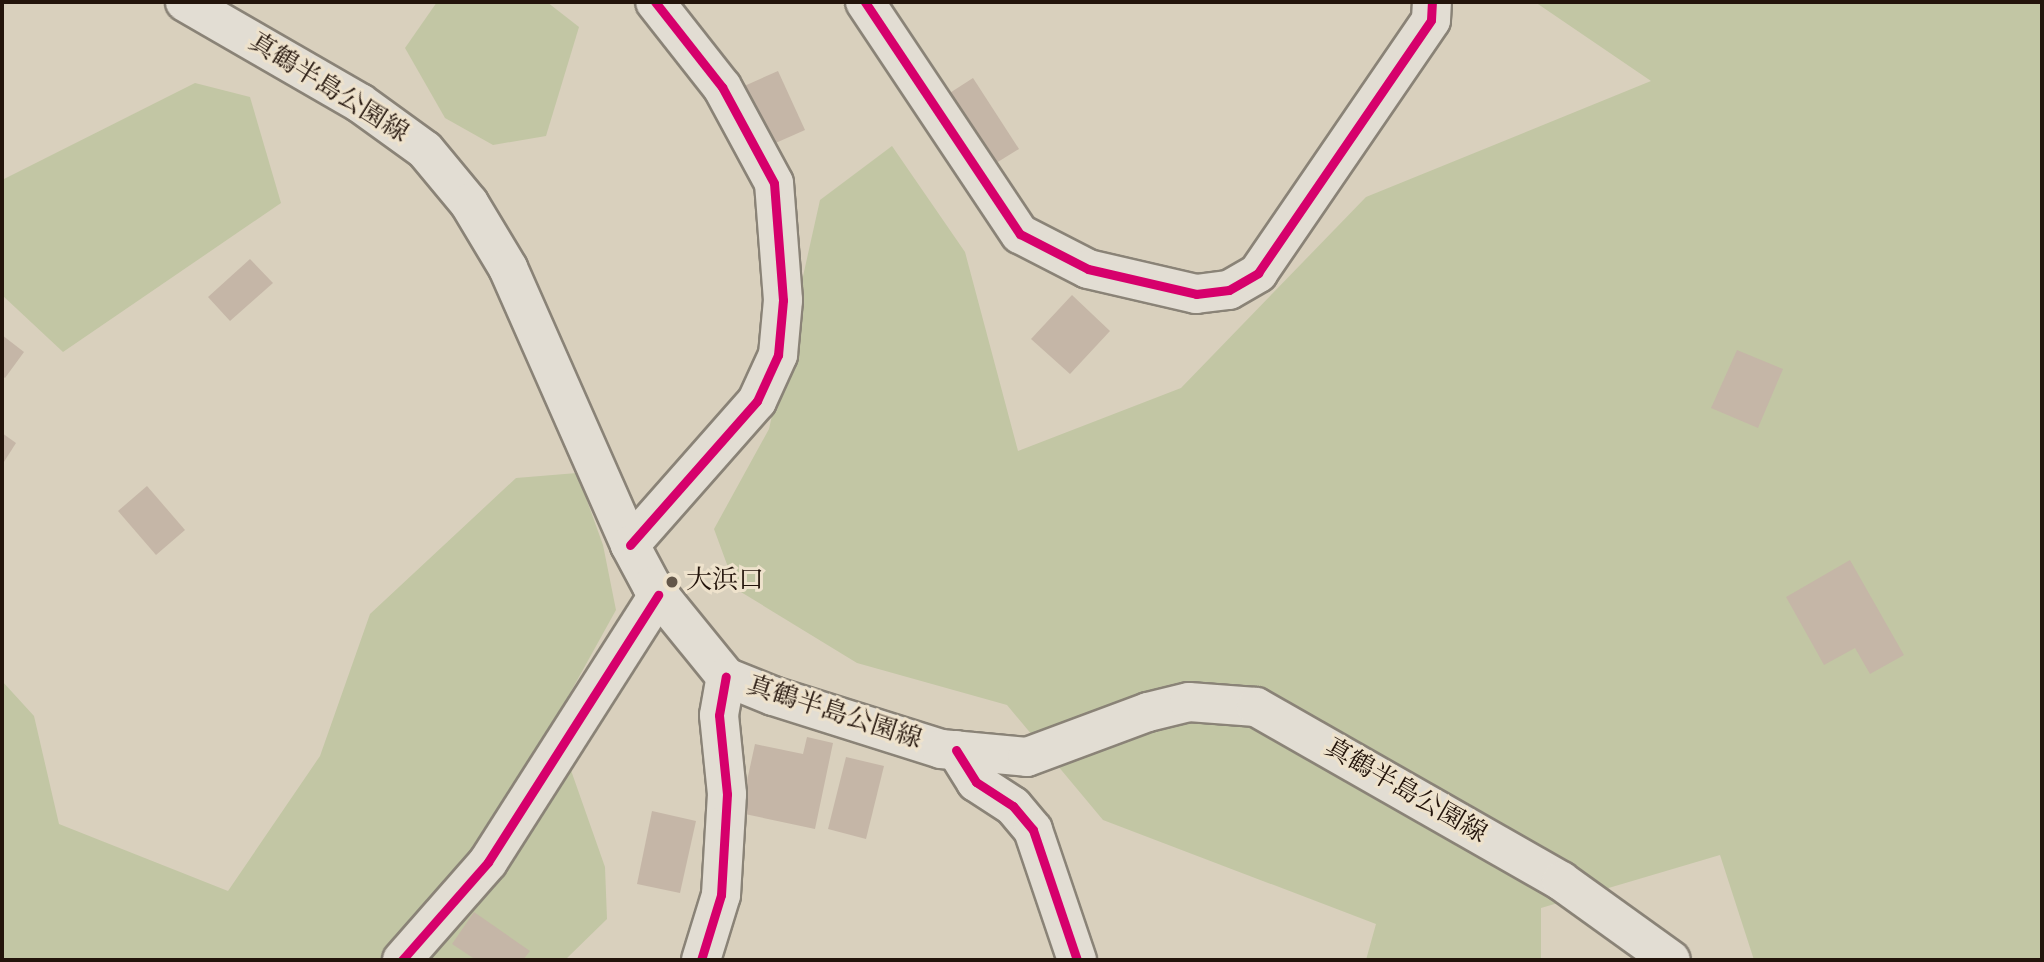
<!DOCTYPE html>
<meta charset="utf-8">
<style>
body{margin:0}
#map{position:relative;width:2044px;height:962px;overflow:hidden;background:#d9d0bd;font-family:"Sorts Mill Goudy","Noto Serif JP",serif}
div>[style]{position:absolute}
.green>*{inset:0;background:#c2c6a4}
.building>*{inset:0;background:#c5b6a7}
.roads{filter:drop-shadow(2px 0 #8a8377) drop-shadow(-2px 0 #8a8377) drop-shadow(0 2px #8a8377) drop-shadow(0 -2px #8a8377)}
.minor>*{height:38px;margin:-19px;padding:0 19px;transform-origin:19px;border-radius:19px;background:#e2ddd3}
.secondary>*{height:38px;margin:-19px;padding:0 19px;transform-origin:19px;border-radius:19px;background:#e2ddd3}
.cycleway>*{height:9px;margin:-4.5px;padding:0 4.5px;transform-origin:4.5px;border-radius:4.5px;background:#d6006c}
.dots>*{width:19px;height:19px;translate:-50% -50%;box-sizing:border-box;border:4px solid #eee2cc;border-radius:50%}
span{translate:-50% -50%;white-space:nowrap;text-align:center;line-height:1.15;-webkit-text-stroke:6px #eee2cc;paint-order:stroke}
.street-label{font-size:26px;color:#23140b}
.poi-label{font-size:26px;color:#23140b}
.left{translate:0 -50%;text-align:left}
.frame{position:absolute;inset:0;border:4px solid #23140b;pointer-events:none}
</style>
<div id="map">
<div class="green">
<i style="clip-path:polygon(437px 2px,547px 2px,579px 27px,546px 136px,493px 145px,445px 118px,405px 48px)"></i>
<i style="clip-path:polygon(1535px 2px,2042px 2px,2042px 960px,1754px 960px,1720px 855px,1541px 908px,1541px 960px,1366px 960px,1376px 924px,1103px 820px,1007px 705px,857px 663px,736px 589px,714px 529px,769px 429px,820px 200px,892px 146px,965px 252px,1018px 451px,1181px 388px,1366px 197px,1651px 81px)"></i>
<i style="clip-path:polygon(195px 83px,250px 97px,281px 203px,63px 352px,2px 295px,2px 180px)"></i>
<i style="clip-path:polygon(577px 473px,603px 545px,616px 610px,554px 722px,605px 867px,607px 919px,565px 960px,2px 960px,2px 681px,34px 716px,59px 824px,228px 891px,320px 756px,370px 614px,516px 478px)"></i>
</div>
<div class="building">
<i style="clip-path:polygon(778px 71px,805px 130px,760px 150px,733px 91px)"></i>
<i style="clip-path:polygon(973px 78px,1019px 149px,988px 168px,942px 98px)"></i>
<i style="clip-path:polygon(250px 259px,273px 283px,230px 321px,208px 297px)"></i>
<i style="clip-path:polygon(1072px 295px,1110px 331px,1070px 374px,1031px 339px)"></i>
<i style="clip-path:polygon(2px 335px,24px 352px,5px 378px,2px 376px)"></i>
<i style="clip-path:polygon(1737px 350px,1783px 369px,1758px 428px,1711px 408px)"></i>
<i style="clip-path:polygon(2px 433px,16px 443px,2px 465px)"></i>
<i style="clip-path:polygon(147px 486px,185px 530px,156px 555px,118px 511px)"></i>
<i style="clip-path:polygon(1850px 560px,1904px 655px,1870px 674px,1855px 648px,1824px 665px,1786px 597px)"></i>
<i style="clip-path:polygon(807px 737px,833px 743px,815px 829px,740px 813px,755px 744px,803px 754px)"></i>
<i style="clip-path:polygon(846px 757px,884px 766px,866px 839px,828px 829px)"></i>
<i style="clip-path:polygon(652px 811px,696px 821px,680px 893px,637px 884px)"></i>
<i style="clip-path:polygon(474px 912px,530px 951px,523px 960px,476px 960px,452px 944px)"></i>
</div>
<div class="roads">
<div class="minor">
<i style="left:865px;top:2px;width:279px;rotate:56.3deg"></i>
<i style="left:1020px;top:234px;width:76px;rotate:27.2deg"></i>
<i style="left:1088px;top:269px;width:111px;rotate:13deg"></i>
<i style="left:1196px;top:294px;width:33px;rotate:-7deg"></i>
<i style="left:1229px;top:290px;width:34px;rotate:-30deg"></i>
<i style="left:1258px;top:273px;width:306px;rotate:-55.6deg"></i>
<i style="left:1431px;top:20px;width:18px;rotate:-87deg"></i>
<i style="left:630px;top:545px;width:192px;rotate:-48.6deg"></i>
<i style="left:757px;top:401px;width:51px;rotate:-65.5deg"></i>
<i style="left:778px;top:355px;width:55px;rotate:-84.8deg"></i>
<i style="left:783px;top:300px;width:117px;rotate:-94.4deg"></i>
<i style="left:774px;top:183px;width:109px;rotate:-118.4deg"></i>
<i style="left:722px;top:87px;width:108px;rotate:-128.2deg"></i>
<i style="left:956px;top:750px;width:38px;rotate:58deg"></i>
<i style="left:976px;top:782px;width:44px;rotate:33deg"></i>
<i style="left:1013px;top:806px;width:31px;rotate:50deg"></i>
<i style="left:1033px;top:830px;width:137px;rotate:71.3deg"></i>
<i style="left:402px;top:960px;width:130px;rotate:-48.7deg"></i>
<i style="left:488px;top:862px;width:317px;rotate:-57.5deg"></i>
<i style="left:701px;top:960px;width:68px;rotate:-72.9deg"></i>
<i style="left:721px;top:895px;width:101px;rotate:-86.6deg"></i>
<i style="left:727px;top:794px;width:79px;rotate:-95.8deg"></i>
<i style="left:719px;top:715px;width:39px;rotate:-80deg"></i>
</div>
<div class="secondary">
<i style="left:185px;top:2px;width:202px;rotate:30deg"></i>
<i style="left:360px;top:103px;width:80px;rotate:35.9deg"></i>
<i style="left:425px;top:150px;width:69px;rotate:50.3deg"></i>
<i style="left:469px;top:203px;width:76px;rotate:59deg"></i>
<i style="left:508px;top:268px;width:303px;rotate:66.2deg"></i>
<i style="left:630px;top:545px;width:47px;rotate:61.8deg"></i>
<i style="left:652px;top:586px;width:117px;rotate:50.9deg"></i>
<i style="left:726px;top:677px;width:51px;rotate:22deg"></i>
<i style="left:773px;top:696px;width:176px;rotate:17.5deg"></i>
<i style="left:941px;top:749px;width:86px;rotate:5.3deg"></i>
<i style="left:1027px;top:757px;width:129px;rotate:-20.4deg"></i>
<i style="left:1148px;top:712px;width:42px;rotate:-13.7deg"></i>
<i style="left:1189px;top:702px;width:67px;rotate:4.3deg"></i>
<i style="left:1256px;top:707px;width:351px;rotate:29.7deg"></i>
<i style="left:1561px;top:881px;width:135px;rotate:35.7deg"></i>
</div>
</div>
<div class="cycleway">
<i style="left:865px;top:2px;width:279px;rotate:56.3deg"></i>
<i style="left:1020px;top:234px;width:76px;rotate:27.2deg"></i>
<i style="left:1088px;top:269px;width:111px;rotate:13deg"></i>
<i style="left:1196px;top:294px;width:33px;rotate:-7deg"></i>
<i style="left:1229px;top:290px;width:34px;rotate:-30deg"></i>
<i style="left:1258px;top:273px;width:306px;rotate:-55.6deg"></i>
<i style="left:1431px;top:20px;width:18px;rotate:-87deg"></i>
<i style="left:630px;top:545px;width:192px;rotate:-48.6deg"></i>
<i style="left:757px;top:401px;width:51px;rotate:-65.5deg"></i>
<i style="left:778px;top:355px;width:55px;rotate:-84.8deg"></i>
<i style="left:783px;top:300px;width:117px;rotate:-94.4deg"></i>
<i style="left:774px;top:183px;width:109px;rotate:-118.4deg"></i>
<i style="left:722px;top:87px;width:108px;rotate:-128.2deg"></i>
<i style="left:956px;top:750px;width:38px;rotate:58deg"></i>
<i style="left:976px;top:782px;width:44px;rotate:33deg"></i>
<i style="left:1013px;top:806px;width:31px;rotate:50deg"></i>
<i style="left:1033px;top:830px;width:137px;rotate:71.3deg"></i>
<i style="left:402px;top:960px;width:130px;rotate:-48.7deg"></i>
<i style="left:488px;top:862px;width:317px;rotate:-57.5deg"></i>
<i style="left:701px;top:960px;width:68px;rotate:-72.9deg"></i>
<i style="left:721px;top:895px;width:101px;rotate:-86.6deg"></i>
<i style="left:727px;top:794px;width:79px;rotate:-95.8deg"></i>
<i style="left:719px;top:715px;width:39px;rotate:-80deg"></i>
</div>
<div class="dots">
<i style="left:672px;top:582px;background:#635649"></i>
</div>
<div class="street-label">
<span style="left:328px;top:89px;rotate:32deg">真鶴半島公園線</span>
<span style="left:834px;top:714px;rotate:18deg">真鶴半島公園線</span>
<span style="left:1405px;top:792px;rotate:30deg">真鶴半島公園線</span>
</div>
<div class="poi-label">
<span class="left" style="left:686px;top:582px">大浜口</span>
</div>
<div class="frame"></div>
</div>
